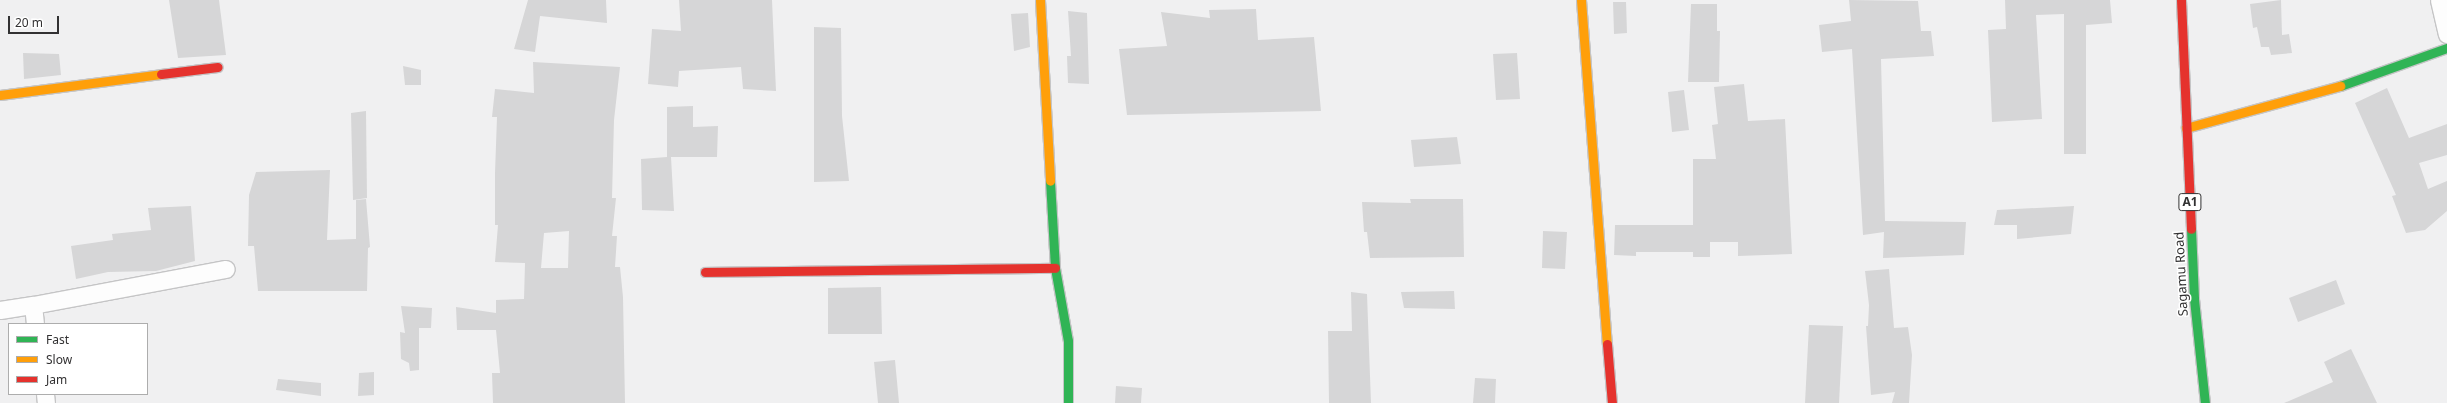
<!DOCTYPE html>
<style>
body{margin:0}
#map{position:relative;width:2447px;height:403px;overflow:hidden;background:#f0f0f1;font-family:"Noto Sans",sans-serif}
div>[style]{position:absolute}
.building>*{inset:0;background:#d6d6d7}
.roads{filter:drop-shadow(1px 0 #c5c5c6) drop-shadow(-1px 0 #c5c5c6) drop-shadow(0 1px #c5c5c6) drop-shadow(0 -1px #c5c5c6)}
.street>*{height:17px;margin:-8.5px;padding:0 8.5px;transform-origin:8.5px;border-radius:8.5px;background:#fdfdfd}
.fast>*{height:9px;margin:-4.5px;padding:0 4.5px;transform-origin:4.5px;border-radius:4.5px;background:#30b455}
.slow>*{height:9px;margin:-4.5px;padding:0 4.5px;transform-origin:4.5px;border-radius:4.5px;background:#ff9f0a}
.jam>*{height:9px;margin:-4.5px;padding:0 4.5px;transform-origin:4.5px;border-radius:4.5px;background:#e5322d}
span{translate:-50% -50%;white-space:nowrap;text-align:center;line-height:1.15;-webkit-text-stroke:3px #fff;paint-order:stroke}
.shield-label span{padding:1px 3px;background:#fff;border:1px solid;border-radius:3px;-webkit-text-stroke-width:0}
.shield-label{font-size:12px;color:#323132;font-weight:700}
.street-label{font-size:13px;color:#323132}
.legend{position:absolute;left:8px;top:323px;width:140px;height:72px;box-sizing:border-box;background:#fff;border:1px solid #adadad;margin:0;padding:5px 7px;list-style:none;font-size:12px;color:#323132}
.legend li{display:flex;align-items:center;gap:8px;height:20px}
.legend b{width:20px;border:1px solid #adadad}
.scale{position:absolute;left:8px;top:16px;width:51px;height:18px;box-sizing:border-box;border:2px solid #323132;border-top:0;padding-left:5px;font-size:12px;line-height:14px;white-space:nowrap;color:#323132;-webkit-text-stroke:3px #fff;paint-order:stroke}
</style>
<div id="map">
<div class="building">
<i style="clip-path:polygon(169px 0,219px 0,226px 55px,178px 58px)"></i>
<i style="clip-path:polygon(528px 0,606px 0,607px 23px,540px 16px,535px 52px,514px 49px)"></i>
<i style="clip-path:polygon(679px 0,772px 0,776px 91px,743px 89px,741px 67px,679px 71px,678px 87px,648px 84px,652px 29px,681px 31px)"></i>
<i style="clip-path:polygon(1849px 0,1918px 1px,1921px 31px,1931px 31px,1934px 56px,1881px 59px,1885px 221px,1966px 222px,1964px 255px,1883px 258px,1884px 232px,1863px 235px,1852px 49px,1822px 52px,1819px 25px,1851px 21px)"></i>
<i style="clip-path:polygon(2005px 0,2110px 0,2112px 23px,2086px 25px,2086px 154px,2064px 154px,2064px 14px,2036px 15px,2042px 119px,1992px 122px,1988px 30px,2006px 29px)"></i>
<i style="clip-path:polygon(2281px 0,2282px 35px,2289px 34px,2292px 53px,2271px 55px,2269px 47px,2261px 47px,2257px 27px,2253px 28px,2250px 4px)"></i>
<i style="clip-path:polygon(1613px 2px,1626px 2px,1627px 33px,1614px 34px)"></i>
<i style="clip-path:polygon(1691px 4px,1717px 4px,1717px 31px,1720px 31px,1719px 82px,1688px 82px)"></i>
<i style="clip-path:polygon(1256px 9px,1258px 40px,1314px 37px,1321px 111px,1127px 115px,1119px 49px,1167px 46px,1161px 12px,1210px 18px,1209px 10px)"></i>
<i style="clip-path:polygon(1068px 11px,1087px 13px,1089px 84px,1068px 83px,1067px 56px,1071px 56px)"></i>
<i style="clip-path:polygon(1028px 13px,1030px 47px,1014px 51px,1011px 14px)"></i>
<i style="clip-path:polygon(814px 27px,841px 28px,842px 116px,849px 181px,814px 182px)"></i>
<i style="clip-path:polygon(23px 53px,59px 54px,61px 75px,24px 79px)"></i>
<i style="clip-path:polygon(1517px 53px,1520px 99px,1496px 100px,1493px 54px)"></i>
<i style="clip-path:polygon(evenodd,533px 62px,620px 67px,614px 120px,612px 198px,616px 198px,612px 236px,617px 236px,615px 267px,620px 267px,623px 297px,625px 403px,493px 403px,492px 373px,500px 373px,496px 330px,457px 330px,456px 307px,496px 313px,496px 300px,524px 299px,525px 263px,495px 262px,498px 225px,495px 225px,495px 173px,497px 117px,492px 117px,495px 89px,534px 93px,533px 62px,569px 231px,568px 268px,541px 268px,544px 233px,569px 231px)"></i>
<i style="clip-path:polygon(403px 66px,421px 70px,421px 85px,405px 85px)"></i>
<i style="clip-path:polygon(1744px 84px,1748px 121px,1785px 119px,1792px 254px,1738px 256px,1738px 242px,1710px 242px,1710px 257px,1693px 257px,1693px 252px,1636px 252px,1636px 256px,1614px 255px,1615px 225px,1693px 225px,1693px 159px,1716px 159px,1712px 125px,1718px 124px,1714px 87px)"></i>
<i style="clip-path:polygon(2387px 88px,2409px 138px,2447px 124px,2447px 155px,2419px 163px,2428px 189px,2447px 181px,2447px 211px,2425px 230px,2406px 233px,2392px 196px,2396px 195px,2355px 103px)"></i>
<i style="clip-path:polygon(1684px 90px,1689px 130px,1672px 132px,1668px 92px)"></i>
<i style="clip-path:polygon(693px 106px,693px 127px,718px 126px,717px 157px,671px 157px,674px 211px,642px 210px,641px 159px,667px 157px,667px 107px)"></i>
<i style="clip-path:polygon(366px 111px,367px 198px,353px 200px,351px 113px)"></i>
<i style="clip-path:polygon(1457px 137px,1461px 164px,1414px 167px,1411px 140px)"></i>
<i style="clip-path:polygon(330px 170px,327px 240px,356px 239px,356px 200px,366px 199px,370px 247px,368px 248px,367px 291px,258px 291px,254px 246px,248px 246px,249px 195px,256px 172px)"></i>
<i style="clip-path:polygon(1410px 199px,1463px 199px,1464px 257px,1370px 258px,1367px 232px,1364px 232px,1362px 202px,1411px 203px)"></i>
<i style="clip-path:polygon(191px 206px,195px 261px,156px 271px,108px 272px,76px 279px,71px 246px,113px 240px,112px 234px,151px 230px,148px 208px)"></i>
<i style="clip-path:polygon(2074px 206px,2071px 234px,2017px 239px,2017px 225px,1994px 225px,1997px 210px)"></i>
<i style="clip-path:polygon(1543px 231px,1567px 232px,1565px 269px,1542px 268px)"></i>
<i style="clip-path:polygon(1889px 269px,1894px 328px,1908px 327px,1912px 355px,1909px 403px,1892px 403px,1895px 392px,1871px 395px,1866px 326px,1868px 326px,1869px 305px,1865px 271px)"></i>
<i style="clip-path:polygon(2336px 280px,2345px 304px,2298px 322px,2289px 298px)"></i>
<i style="clip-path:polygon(881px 287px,882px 334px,828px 334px,828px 288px)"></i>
<i style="clip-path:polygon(1454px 291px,1455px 309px,1404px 308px,1401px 292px)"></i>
<i style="clip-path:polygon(1351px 292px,1367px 294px,1371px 403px,1329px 403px,1328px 331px,1352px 331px)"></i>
<i style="clip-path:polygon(401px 306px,432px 308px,431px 328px,419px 328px,419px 370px,410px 371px,409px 363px,401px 359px,400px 332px,405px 333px)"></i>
<i style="clip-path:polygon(1809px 325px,1843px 326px,1839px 403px,1805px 403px)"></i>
<i style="clip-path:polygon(2351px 349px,2377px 403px,2284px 403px,2333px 382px,2324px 362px)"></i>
<i style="clip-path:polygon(895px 360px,899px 403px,878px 403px,874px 362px)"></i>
<i style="clip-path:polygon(374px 372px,374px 395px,358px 396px,359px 373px)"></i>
<i style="clip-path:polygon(1475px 378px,1496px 379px,1495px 403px,1473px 403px)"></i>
<i style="clip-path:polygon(278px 379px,321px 383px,321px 396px,276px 390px)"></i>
<i style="clip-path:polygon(1116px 386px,1142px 388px,1141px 403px,1115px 403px)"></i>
</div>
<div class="roads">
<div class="street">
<i style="left:2439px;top:0;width:35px;rotate:77deg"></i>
<i style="left:33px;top:305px;width:196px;rotate:-10.6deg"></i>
<i style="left:0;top:310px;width:33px;rotate:-9deg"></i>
<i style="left:33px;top:305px;width:19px;rotate:84deg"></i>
<i style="left:45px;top:394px;width:9px;rotate:84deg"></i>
</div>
<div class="fast">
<i style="left:2340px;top:86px;width:114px;rotate:-19.6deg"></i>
<i style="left:1050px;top:181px;width:87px;rotate:86.7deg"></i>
<i style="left:1055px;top:268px;width:74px;rotate:79.9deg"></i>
<i style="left:1068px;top:341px;width:62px;rotate:90deg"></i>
<i style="left:2191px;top:229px;width:70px;rotate:87.5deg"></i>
<i style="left:2194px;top:299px;width:105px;rotate:84deg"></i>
</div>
<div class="slow">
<i style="left:1040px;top:0;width:181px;rotate:86.8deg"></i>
<i style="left:1581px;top:0;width:345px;rotate:85.7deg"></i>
<i style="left:0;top:95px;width:162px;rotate:-7.4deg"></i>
<i style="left:2186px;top:128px;width:160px;rotate:-15.3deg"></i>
</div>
<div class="jam">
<i style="left:2181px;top:0;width:229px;rotate:87.5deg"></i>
<i style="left:161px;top:74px;width:57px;rotate:-7deg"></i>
<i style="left:705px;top:272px;width:350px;rotate:-0.7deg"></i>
<i style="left:1607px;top:344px;width:59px;rotate:85.2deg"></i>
</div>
</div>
<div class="shield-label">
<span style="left:2190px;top:202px">A1</span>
</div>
<div class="street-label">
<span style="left:2181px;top:274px;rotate:-93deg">Sagamu Road</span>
</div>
<ul class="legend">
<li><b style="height:5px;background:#30b455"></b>Fast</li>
<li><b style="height:5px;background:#ff9f0a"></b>Slow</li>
<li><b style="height:5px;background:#e5322d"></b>Jam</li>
</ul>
<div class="scale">20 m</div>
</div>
